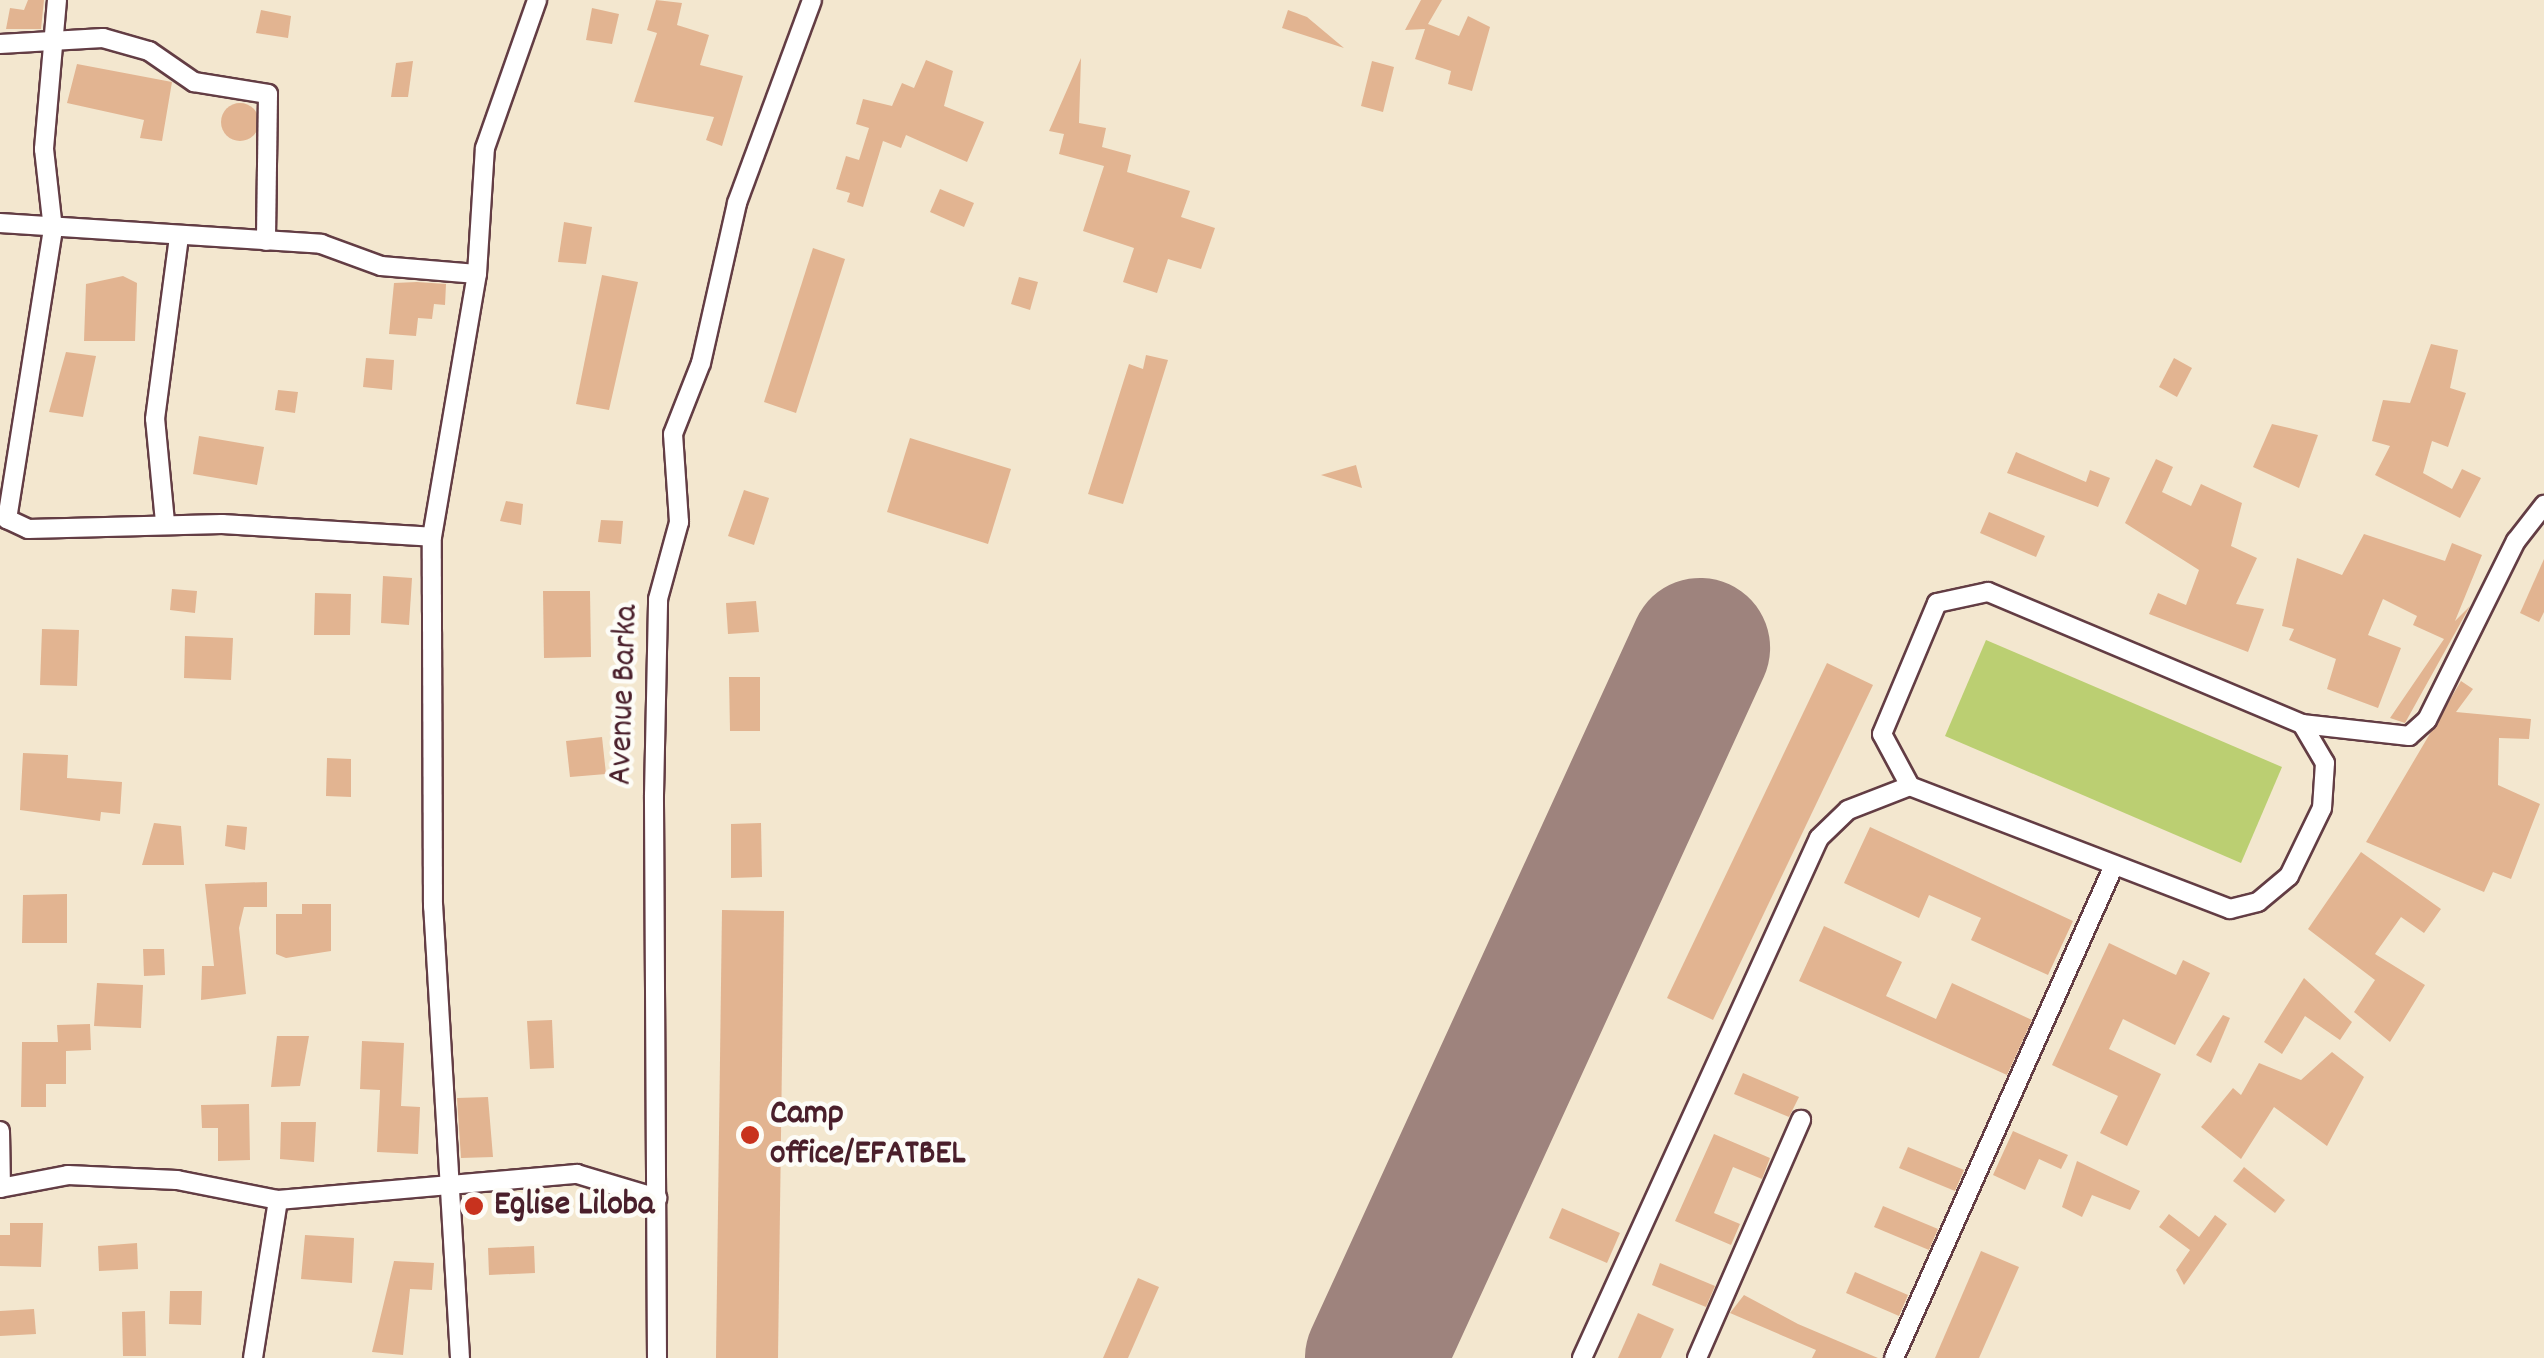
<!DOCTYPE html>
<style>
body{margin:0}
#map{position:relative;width:2544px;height:1358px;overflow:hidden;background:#f3e7cf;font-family:Dekko,sans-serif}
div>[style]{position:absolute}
.green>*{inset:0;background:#bbcf72}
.runway>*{height:140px;margin:-70px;padding:0 70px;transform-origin:70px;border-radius:70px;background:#9e837d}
.building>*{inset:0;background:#e2b491}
.round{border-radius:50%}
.roads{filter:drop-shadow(2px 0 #633d44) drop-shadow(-2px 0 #633d44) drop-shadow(0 2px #633d44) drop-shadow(0 -2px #633d44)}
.street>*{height:18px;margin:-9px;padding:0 9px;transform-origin:9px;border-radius:9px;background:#fff}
.dots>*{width:28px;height:28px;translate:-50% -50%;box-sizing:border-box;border:5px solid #fdfcf7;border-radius:50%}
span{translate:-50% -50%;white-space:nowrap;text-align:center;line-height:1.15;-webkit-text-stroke:9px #fdfcf7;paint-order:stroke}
.street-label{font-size:35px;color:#4a1f2b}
.poi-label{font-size:35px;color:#4a1f2b;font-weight:700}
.left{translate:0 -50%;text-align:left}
</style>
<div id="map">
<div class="green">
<i style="clip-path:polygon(1986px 640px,2282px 767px,2241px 863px,1945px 736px)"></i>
</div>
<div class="runway">
<i style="left:1375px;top:1358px;width:781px;rotate:-65.4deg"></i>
</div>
<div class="building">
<i style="clip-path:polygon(28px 0,44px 0,41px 29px,6px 29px,10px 8px,24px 10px)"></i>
<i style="clip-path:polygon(656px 0,682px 3px,677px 25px,709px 35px,700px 65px,743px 76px,722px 146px,706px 140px,714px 117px,634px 102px,657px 33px,647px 30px)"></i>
<i style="clip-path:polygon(1421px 0,1442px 0,1428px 24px,1459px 36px,1468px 16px,1490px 27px,1472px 91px,1448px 84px,1451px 71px,1415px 59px,1425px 29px,1405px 30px)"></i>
<i style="clip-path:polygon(592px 8px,619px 14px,612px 44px,586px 40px)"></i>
<i style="clip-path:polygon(261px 10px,291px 16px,288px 38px,256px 33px)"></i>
<i style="clip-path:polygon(1288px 10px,1307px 17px,1344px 48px,1282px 28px)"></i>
<i style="clip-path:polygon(1081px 58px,1079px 123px,1106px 128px,1102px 147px,1131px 155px,1127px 172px,1190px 191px,1181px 217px,1215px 228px,1201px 269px,1168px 259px,1157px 293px,1123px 282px,1134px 248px,1083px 231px,1104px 166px,1059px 154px,1064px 134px,1049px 131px)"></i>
<i style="clip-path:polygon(926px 60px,953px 71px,944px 106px,984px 122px,967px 162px,906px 135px,901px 148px,883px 141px,863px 207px,847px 202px,850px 193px,836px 189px,846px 156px,859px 160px,869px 128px,856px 124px,863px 99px,892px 106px,902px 83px,914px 88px)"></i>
<i style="clip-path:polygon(413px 61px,408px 97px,391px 97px,396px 63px)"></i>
<i style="clip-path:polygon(1372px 61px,1394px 67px,1383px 112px,1361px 106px)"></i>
<i style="clip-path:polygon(77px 64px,172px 82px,162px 141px,140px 138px,144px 120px,67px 103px)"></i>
<i class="round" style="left:221px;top:103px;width:38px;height:38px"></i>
<i style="clip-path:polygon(940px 189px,974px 203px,964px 227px,930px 212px)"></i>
<i style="clip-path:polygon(564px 222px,592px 227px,586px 264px,558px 262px)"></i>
<i style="clip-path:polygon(813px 248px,845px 259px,796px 413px,764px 402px)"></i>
<i style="clip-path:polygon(602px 275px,638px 282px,609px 410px,576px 404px)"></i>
<i style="clip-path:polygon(123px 276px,137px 283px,135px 341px,84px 341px,86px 284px)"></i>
<i style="clip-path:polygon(1019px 277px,1038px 282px,1030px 310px,1011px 304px)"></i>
<i style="clip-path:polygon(417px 282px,446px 284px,445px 305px,434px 304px,432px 319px,418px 318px,416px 336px,389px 334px,394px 283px)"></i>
<i style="clip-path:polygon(2431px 344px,2458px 350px,2450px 388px,2466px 393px,2448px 447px,2432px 441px,2423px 473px,2452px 489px,2462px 469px,2481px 478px,2460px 518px,2375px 475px,2390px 446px,2372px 441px,2383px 400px,2410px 403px)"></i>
<i style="clip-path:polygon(66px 352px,96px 356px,83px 417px,49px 412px)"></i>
<i style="clip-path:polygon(1146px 355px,1168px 360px,1123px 504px,1088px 494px,1129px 364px,1143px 369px)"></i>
<i style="clip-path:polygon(366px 358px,394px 360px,392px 390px,363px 387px)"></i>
<i style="clip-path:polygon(2174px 358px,2192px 368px,2177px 397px,2159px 387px)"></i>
<i style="clip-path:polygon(278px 390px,298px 392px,295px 413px,275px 410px)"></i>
<i style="clip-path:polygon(2272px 424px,2318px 435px,2299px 488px,2253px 467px)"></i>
<i style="clip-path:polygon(199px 436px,264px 447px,257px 485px,193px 474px)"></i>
<i style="clip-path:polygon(910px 438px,1011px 469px,988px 544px,887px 512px)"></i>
<i style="clip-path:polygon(2016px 452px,2086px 482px,2090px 470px,2110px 478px,2098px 507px,2007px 473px)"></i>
<i style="clip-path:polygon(2156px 459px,2173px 467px,2162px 492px,2191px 506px,2201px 484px,2242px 503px,2231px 546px,2257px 558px,2236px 604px,2264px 609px,2248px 652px,2149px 614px,2158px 593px,2186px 605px,2199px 570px,2125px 523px)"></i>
<i style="clip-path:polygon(1356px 465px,1362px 488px,1321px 475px)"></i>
<i style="clip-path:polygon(744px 490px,769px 498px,754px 545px,728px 536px)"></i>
<i style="clip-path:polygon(506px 501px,523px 504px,521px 525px,500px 521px)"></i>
<i style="clip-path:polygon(1989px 512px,2045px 536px,2036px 557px,1980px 533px)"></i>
<i style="clip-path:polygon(601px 520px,623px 521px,621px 544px,598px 542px)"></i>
<i style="clip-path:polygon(2364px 534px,2445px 561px,2452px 543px,2482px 555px,2455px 621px,2470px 606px,2405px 723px,2390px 718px,2444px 639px,2413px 625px,2417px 616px,2383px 599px,2368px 635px,2401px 648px,2378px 708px,2327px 689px,2336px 659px,2289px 640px,2294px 629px,2282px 626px,2297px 558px,2342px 575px)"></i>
<i style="clip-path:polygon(2544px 559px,2544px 612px,2539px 622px,2520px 613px)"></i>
<i style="clip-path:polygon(383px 576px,412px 578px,409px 625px,381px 623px)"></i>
<i style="clip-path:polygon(172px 589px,197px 591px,195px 613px,170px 610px)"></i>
<i style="clip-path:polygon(543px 591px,590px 591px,591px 657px,544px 658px)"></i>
<i style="clip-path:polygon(315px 593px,351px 594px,350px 635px,314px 635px)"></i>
<i style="clip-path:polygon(756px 601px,759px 632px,728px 634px,726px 603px)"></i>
<i style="clip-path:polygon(42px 629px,79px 630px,77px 686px,40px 685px)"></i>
<i style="clip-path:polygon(185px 636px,233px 638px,231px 680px,184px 678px)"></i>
<i style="clip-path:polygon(1827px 663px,1873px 685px,1713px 1020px,1667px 998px)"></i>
<i style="clip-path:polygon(729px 677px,760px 677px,760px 731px,730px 731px)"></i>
<i style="clip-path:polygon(2461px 681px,2473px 689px,2456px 712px,2531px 719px,2529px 739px,2499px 738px,2498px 785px,2540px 804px,2511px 879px,2493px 872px,2484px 892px,2366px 842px)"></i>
<i style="clip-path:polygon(602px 737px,606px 774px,570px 777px,566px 741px)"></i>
<i style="clip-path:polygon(23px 753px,68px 755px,67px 778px,122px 782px,120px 814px,101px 812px,100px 821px,20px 810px)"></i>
<i style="clip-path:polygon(327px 758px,351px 759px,351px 797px,326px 796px)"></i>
<i style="clip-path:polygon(154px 823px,181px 826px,184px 865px,142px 865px)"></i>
<i style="clip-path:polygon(761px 823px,762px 877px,731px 878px,731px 824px)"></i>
<i style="clip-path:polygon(227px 825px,247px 827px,245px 850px,225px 846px)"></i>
<i style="clip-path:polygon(1870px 827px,2073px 921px,2048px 975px,1971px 940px,1981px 918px,1929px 895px,1919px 918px,1844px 883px)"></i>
<i style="clip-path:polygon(2361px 852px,2441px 909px,2424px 933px,2401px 917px,2375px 954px,2425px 985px,2390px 1042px,2354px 1012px,2375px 980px,2308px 929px)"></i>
<i style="clip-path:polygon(267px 882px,267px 907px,244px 907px,239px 928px,246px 994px,201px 1000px,202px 966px,214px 966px,205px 884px)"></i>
<i style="clip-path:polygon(67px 894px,67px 943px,22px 943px,23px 895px)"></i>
<i style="clip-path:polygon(302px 904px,331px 904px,331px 951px,286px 958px,276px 954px,276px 914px,302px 914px)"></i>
<i style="clip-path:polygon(722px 910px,784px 911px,778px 1358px,716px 1358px)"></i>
<i style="clip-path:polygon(1824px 926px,1902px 962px,1886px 996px,1936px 1019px,1952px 983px,2032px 1020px,2007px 1075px,1799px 981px)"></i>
<i style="clip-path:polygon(2109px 943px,2176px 975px,2183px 960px,2210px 973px,2175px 1045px,2123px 1019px,2109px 1049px,2161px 1074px,2127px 1146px,2100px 1133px,2118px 1096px,2052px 1065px)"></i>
<i style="clip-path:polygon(143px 949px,164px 949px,165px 975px,144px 976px)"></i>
<i style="clip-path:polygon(2304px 978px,2352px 1022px,2340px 1040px,2305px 1016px,2282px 1054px,2264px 1042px)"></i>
<i style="clip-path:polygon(97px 983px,143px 985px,141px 1028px,94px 1026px)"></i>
<i style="clip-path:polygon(2223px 1015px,2230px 1018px,2211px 1063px,2196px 1055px)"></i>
<i style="clip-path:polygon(552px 1020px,554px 1068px,530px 1069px,527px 1021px)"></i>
<i style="clip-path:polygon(90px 1024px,91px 1050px,66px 1051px,66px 1084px,46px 1084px,46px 1107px,21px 1107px,22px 1042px,58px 1042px,57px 1025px)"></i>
<i style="clip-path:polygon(277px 1036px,309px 1036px,300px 1086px,271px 1087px)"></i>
<i style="clip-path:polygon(362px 1041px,404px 1043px,401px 1106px,420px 1107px,418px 1154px,377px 1152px,380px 1090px,360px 1089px)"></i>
<i style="clip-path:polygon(2332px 1052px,2364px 1077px,2327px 1146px,2274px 1107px,2241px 1159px,2201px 1127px,2233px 1088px,2241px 1095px,2259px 1063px,2301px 1080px)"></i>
<i style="clip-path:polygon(1743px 1073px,1799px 1097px,1789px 1117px,1734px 1094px)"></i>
<i style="clip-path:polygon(488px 1097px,493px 1157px,461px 1158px,457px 1098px)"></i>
<i style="clip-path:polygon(249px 1104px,250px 1160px,218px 1161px,218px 1128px,202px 1128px,201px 1105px)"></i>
<i style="clip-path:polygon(281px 1122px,316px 1122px,314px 1162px,280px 1159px)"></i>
<i style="clip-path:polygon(2013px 1131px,2068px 1155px,2061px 1169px,2039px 1159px,2025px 1190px,1993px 1175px)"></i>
<i style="clip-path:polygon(1714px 1134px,1770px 1158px,1762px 1179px,1733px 1167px,1714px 1213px,1740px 1224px,1731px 1245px,1675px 1221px)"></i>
<i style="clip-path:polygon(1908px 1147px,1964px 1170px,1955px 1191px,1899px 1168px)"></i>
<i style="clip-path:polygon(2077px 1161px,2140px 1191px,2130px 1210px,2092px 1195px,2082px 1217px,2062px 1207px)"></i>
<i style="clip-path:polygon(2244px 1167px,2285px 1200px,2275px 1213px,2233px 1181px)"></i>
<i style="clip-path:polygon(1883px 1206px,1938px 1229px,1929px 1250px,1874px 1227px)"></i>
<i style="clip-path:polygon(1562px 1208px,1620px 1233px,1607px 1263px,1549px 1238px)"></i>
<i style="clip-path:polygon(2169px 1214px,2199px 1237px,2215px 1215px,2227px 1224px,2184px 1285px,2176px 1270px,2190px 1250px,2159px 1227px)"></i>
<i style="clip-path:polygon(10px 1223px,43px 1223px,41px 1267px,0 1266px,0 1235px,10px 1235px)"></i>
<i style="clip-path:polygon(305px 1235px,354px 1238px,352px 1283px,301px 1279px)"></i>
<i style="clip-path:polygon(137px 1243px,138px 1269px,99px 1271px,98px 1246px)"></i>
<i style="clip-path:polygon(534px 1246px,535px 1273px,489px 1275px,488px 1248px)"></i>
<i style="clip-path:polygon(1981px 1251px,2019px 1267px,1979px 1358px,1935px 1358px)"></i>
<i style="clip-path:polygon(394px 1261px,434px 1263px,432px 1290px,410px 1289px,403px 1355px,372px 1352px)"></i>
<i style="clip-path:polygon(1660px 1263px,1715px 1286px,1706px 1307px,1652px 1285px)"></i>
<i style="clip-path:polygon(1855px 1272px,1908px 1295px,1899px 1316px,1846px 1293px)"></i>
<i style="clip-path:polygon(1138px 1278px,1159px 1287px,1128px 1358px,1103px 1358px)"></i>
<i style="clip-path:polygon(170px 1291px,202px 1291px,201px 1325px,169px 1324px)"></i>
<i style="clip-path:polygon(1744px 1295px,1798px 1324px,1878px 1358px,1812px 1358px,1816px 1350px,1730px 1313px)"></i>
<i style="clip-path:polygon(34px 1309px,36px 1334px,0 1336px,0 1311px)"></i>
<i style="clip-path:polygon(145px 1311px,146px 1356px,123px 1356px,122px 1312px)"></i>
<i style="clip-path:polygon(1638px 1313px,1674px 1329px,1661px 1358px,1618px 1358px)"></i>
</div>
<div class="roads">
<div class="street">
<i style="left:57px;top:0;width:150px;rotate:95deg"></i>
<i style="left:44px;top:149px;width:81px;rotate:83.6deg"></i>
<i style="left:53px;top:229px;width:294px;rotate:99deg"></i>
<i style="left:7px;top:519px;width:23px;rotate:25deg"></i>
<i style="left:28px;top:529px;width:194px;rotate:-1.5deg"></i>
<i style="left:222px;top:524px;width:210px;rotate:3.5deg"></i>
<i style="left:0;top:44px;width:103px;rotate:-3.3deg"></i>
<i style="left:103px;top:38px;width:48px;rotate:15.8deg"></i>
<i style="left:149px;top:51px;width:55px;rotate:34.6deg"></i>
<i style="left:194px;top:82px;width:75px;rotate:9.2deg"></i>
<i style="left:268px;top:94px;width:147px;rotate:90.8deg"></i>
<i style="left:0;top:223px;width:322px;rotate:3.7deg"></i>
<i style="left:321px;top:244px;width:64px;rotate:20.1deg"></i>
<i style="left:381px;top:266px;width:96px;rotate:4.8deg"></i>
<i style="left:165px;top:522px;width:103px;rotate:-95.5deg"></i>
<i style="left:155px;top:419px;width:185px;rotate:-82.5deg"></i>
<i style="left:2302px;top:724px;width:45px;rotate:59.5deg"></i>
<i style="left:2325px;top:763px;width:45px;rotate:93.8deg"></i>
<i style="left:2322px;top:808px;width:76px;rotate:115.9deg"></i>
<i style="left:2289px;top:876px;width:40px;rotate:140deg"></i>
<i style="left:2258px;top:902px;width:29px;rotate:166deg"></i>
<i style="left:2230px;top:909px;width:343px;rotate:-159deg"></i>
<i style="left:1910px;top:786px;width:59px;rotate:-118.3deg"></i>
<i style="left:1882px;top:734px;width:142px;rotate:-67.2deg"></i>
<i style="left:1937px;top:603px;width:52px;rotate:-12.2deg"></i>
<i style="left:1988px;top:592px;width:341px;rotate:22.8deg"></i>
<i style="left:2302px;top:724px;width:108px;rotate:6.4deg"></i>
<i style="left:2409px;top:736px;width:24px;rotate:-42deg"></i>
<i style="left:2427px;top:720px;width:200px;rotate:-63.6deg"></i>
<i style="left:2516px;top:541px;width:46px;rotate:-52.1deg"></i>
<i style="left:0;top:1131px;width:57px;rotate:89deg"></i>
<i style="left:0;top:1188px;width:69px;rotate:-10.8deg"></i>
<i style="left:68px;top:1175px;width:109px;rotate:2.6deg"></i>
<i style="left:177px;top:1180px;width:103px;rotate:11.2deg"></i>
<i style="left:278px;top:1200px;width:300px;rotate:-5deg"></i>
<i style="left:577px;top:1174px;width:84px;rotate:16.7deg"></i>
<i style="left:253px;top:1358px;width:160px;rotate:-81deg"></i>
<i style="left:460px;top:1358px;width:452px;rotate:-93.4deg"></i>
<i style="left:433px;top:907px;width:370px;rotate:-90.2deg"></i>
<i style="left:432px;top:537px;width:267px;rotate:-80.3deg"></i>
<i style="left:477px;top:274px;width:126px;rotate:-86.4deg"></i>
<i style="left:485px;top:148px;width:157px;rotate:-70.6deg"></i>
<i style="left:657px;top:1358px;width:563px;rotate:-90.31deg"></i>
<i style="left:654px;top:795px;width:196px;rotate:-88.8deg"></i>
<i style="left:658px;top:599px;width:80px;rotate:-74.7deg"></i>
<i style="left:679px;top:522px;width:88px;rotate:-93.9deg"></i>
<i style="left:673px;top:434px;width:76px;rotate:-68.5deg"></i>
<i style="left:701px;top:363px;width:164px;rotate:-77.3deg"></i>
<i style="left:737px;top:203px;width:216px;rotate:-69.7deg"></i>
<i style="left:1582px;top:1358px;width:571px;rotate:-65.5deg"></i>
<i style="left:1819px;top:838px;width:40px;rotate:-44deg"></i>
<i style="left:1848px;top:810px;width:66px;rotate:-21.2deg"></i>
<i style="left:1697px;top:1358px;width:260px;rotate:-66.4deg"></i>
<i style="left:1894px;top:1358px;width:534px;rotate:-65.93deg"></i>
</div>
</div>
<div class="dots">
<i style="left:750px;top:1135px;background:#c8321e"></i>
<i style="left:474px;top:1206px;background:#c8321e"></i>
</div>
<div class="street-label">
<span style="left:625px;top:695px;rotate:-88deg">Avenue Barka</span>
</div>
<div class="poi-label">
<span class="left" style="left:770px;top:1135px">Camp<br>office/EFATBEL</span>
<span class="left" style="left:494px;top:1206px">Eglise Liloba</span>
</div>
</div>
